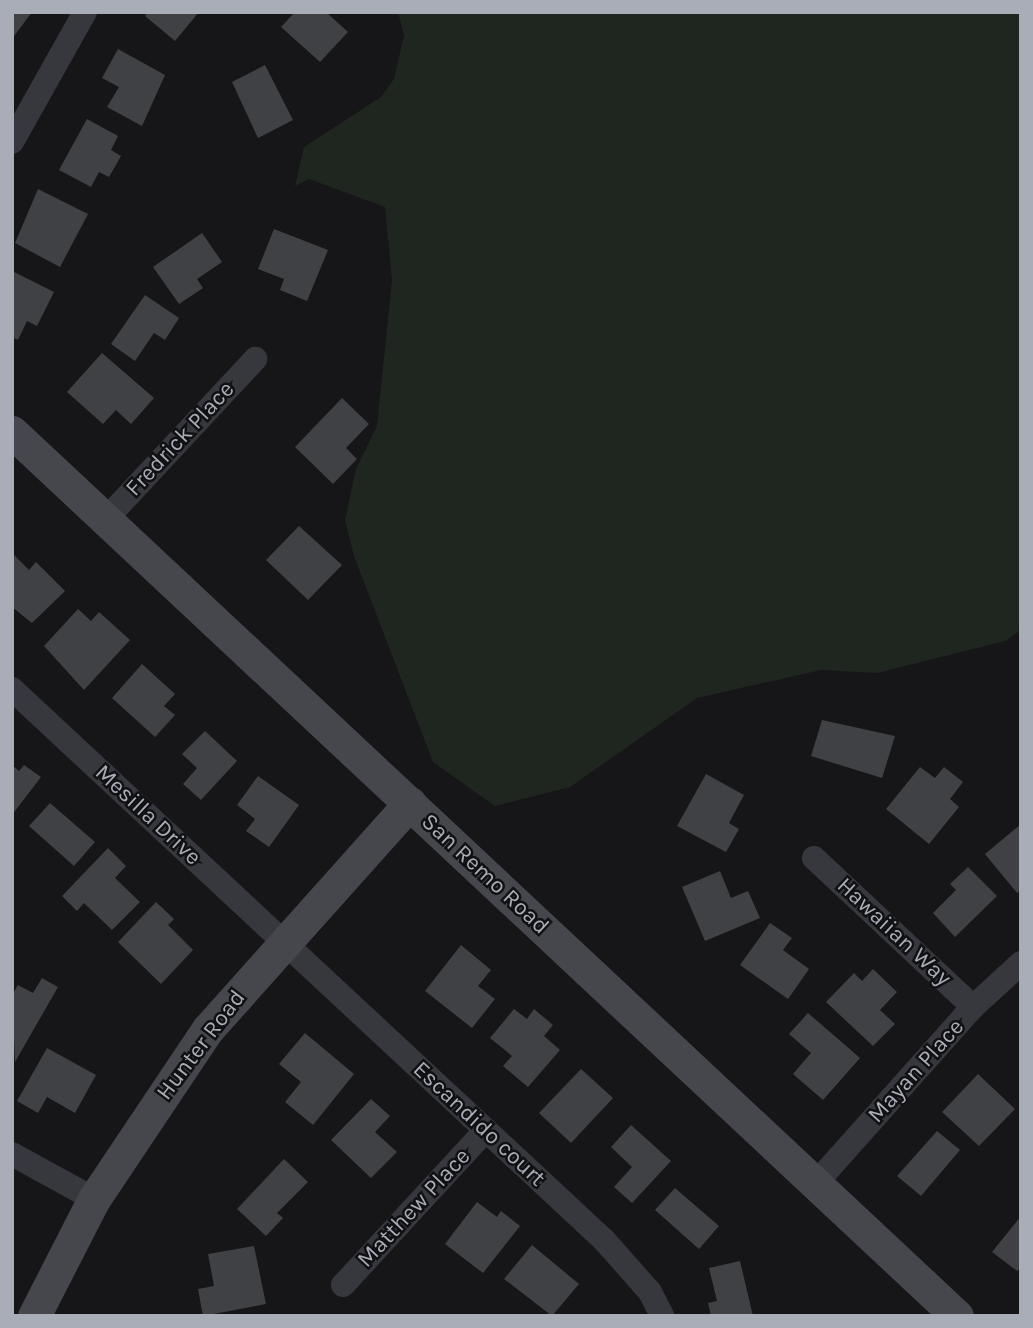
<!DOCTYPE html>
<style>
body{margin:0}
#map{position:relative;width:1033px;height:1328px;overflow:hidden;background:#161618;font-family:Karla,sans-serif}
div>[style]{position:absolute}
.green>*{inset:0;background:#1e261f}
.building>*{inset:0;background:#404145}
.street>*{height:24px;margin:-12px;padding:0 12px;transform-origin:12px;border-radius:12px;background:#37383d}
.secondary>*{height:33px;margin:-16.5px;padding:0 16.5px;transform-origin:16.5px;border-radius:16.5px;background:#45474d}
span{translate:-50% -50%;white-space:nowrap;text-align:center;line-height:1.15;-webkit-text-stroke:5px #111113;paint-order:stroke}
.street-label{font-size:23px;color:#a8adb8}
.frame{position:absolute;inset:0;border:14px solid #a8adb8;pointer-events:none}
</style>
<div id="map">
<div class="green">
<i style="clip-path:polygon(398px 12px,1021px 12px,1021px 630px,1005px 641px,877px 673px,821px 670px,697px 698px,570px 787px,495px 806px,433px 762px,354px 556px,345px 520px,356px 469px,377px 426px,392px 280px,385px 207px,309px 179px,295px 186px,304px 147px,381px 97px,394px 79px,404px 35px)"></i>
</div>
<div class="building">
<i style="clip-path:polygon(12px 12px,32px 12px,12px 39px)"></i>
<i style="clip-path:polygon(148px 12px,199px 12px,175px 41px,145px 16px)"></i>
<i style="clip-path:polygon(295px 12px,326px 12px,348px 32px,320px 62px,281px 27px)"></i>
<i style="clip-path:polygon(118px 49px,165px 75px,142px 126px,107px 107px,119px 87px,102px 78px)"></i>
<i style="clip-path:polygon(265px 65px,293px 120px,258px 138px,232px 82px)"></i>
<i style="clip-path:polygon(87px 119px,118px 136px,111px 150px,121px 156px,109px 177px,99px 172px,91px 187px,59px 170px)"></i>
<i style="clip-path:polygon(38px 189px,88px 214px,60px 267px,15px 243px)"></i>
<i style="clip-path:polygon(274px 229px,328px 250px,307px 301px,280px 290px,284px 279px,258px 269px)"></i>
<i style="clip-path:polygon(202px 233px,222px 262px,197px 279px,203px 288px,179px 304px,153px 267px)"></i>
<i style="clip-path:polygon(12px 271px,54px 292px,37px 326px,27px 321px,18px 340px,12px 337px)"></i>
<i style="clip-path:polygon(145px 295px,179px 318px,165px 340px,154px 333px,135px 361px,111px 344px)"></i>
<i style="clip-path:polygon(102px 353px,154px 398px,131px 424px,116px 410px,103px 424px,67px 392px)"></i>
<i style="clip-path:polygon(342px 398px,369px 424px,346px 448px,357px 459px,333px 484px,295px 447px)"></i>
<i style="clip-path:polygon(299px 526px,342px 565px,308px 600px,266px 560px)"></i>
<i style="clip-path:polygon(14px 555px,29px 570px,36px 562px,65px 591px,32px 623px,12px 607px)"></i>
<i style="clip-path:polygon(78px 609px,91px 621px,99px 612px,130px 640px,84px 690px,44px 646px)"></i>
<i style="clip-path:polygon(142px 664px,175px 694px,164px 706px,175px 715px,155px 737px,112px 698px)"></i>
<i style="clip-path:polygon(822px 720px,895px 736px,882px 778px,811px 756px)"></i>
<i style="clip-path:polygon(205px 731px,237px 761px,201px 800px,183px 784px,197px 768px,182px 754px)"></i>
<i style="clip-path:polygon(12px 765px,19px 771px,24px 765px,41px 777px,12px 815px)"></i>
<i style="clip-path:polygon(920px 767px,935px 778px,944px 767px,963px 782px,950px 799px,959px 807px,929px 844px,886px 809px)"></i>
<i style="clip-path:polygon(706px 774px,744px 795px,729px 823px,739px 829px,726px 852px,677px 826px)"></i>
<i style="clip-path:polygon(258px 776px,299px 805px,269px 847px,246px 831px,255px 819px,237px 805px)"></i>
<i style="clip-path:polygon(50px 803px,95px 842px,74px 866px,29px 826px)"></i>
<i style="clip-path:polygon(1021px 824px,1021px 890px,1017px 893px,985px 854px)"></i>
<i style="clip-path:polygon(108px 848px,126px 866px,115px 878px,140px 902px,112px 930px,84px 903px,77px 911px,62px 896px)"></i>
<i style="clip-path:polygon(968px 867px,997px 896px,955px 937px,933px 913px,956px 890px,950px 884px)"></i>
<i style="clip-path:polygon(720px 871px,731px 898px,748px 891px,760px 918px,705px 941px,682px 887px)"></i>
<i style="clip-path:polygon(156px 902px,174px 919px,168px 925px,193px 950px,161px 984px,118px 942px)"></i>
<i style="clip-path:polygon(770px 923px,792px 938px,783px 950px,809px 969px,788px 999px,740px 965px)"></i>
<i style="clip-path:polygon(461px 945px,491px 970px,478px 986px,495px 999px,472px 1028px,425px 991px)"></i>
<i style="clip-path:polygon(873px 969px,897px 992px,880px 1010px,895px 1024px,873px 1046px,826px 1002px,854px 973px,862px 981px)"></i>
<i style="clip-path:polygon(42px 978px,58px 987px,15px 1062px,12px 995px,18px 985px,33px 993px)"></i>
<i style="clip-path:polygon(514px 1009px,527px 1019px,534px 1009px,553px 1025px,544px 1036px,560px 1050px,528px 1087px,503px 1066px,512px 1056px,490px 1038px)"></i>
<i style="clip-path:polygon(808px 1013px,860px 1058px,823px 1100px,793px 1074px,811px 1053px,789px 1034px)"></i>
<i style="clip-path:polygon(305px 1033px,354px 1074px,313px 1125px,285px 1102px,301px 1082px,279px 1064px)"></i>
<i style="clip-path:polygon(47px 1048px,96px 1075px,75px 1113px,47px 1097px,38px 1113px,17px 1101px)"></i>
<i style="clip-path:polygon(581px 1069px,613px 1098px,571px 1143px,539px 1113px)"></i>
<i style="clip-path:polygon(978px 1074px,1015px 1109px,979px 1146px,942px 1112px)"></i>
<i style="clip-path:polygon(371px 1099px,390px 1116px,375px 1132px,397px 1152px,371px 1178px,331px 1140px)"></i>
<i style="clip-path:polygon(631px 1125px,671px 1161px,632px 1203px,614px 1187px,632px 1167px,611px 1147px)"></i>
<i style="clip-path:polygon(937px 1131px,960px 1150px,921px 1196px,897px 1176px)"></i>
<i style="clip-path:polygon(284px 1159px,308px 1182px,277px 1213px,283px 1218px,266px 1236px,237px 1209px)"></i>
<i style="clip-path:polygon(675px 1188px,719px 1226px,699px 1249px,655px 1210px)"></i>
<i style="clip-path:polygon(477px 1202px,497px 1217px,501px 1211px,520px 1226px,483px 1273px,445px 1244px)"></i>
<i style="clip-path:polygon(1021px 1216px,1021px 1267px,1017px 1271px,992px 1252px)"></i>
<i style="clip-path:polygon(532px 1245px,579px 1284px,552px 1316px,504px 1279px)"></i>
<i style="clip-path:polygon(254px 1246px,266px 1304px,203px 1316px,198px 1289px,214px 1286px,208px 1254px)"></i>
<i style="clip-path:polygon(740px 1261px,753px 1316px,711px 1316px,708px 1303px,717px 1301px,709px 1268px)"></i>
</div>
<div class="street">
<i style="left:12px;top:142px;width:149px;rotate:-60.7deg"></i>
<i style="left:106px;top:519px;width:219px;rotate:-47deg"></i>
<i style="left:12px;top:689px;width:809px;rotate:42.95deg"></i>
<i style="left:604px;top:1240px;width:69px;rotate:48.5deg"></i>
<i style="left:650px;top:1292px;width:27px;rotate:63deg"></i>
<i style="left:814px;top:858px;width:218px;rotate:43.1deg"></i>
<i style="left:12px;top:1154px;width:94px;rotate:28.8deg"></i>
<i style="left:816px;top:1183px;width:236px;rotate:-48.3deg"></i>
<i style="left:973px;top:1007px;width:65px;rotate:-42.5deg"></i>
<i style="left:343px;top:1285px;width:209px;rotate:-47.3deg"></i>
</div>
<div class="secondary">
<i style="left:12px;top:432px;width:1294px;rotate:43.09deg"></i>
<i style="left:34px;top:1316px;width:131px;rotate:-62.9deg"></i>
<i style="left:94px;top:1199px;width:205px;rotate:-56.2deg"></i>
<i style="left:208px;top:1029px;width:303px;rotate:-48.2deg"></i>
</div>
<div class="street-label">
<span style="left:180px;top:439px;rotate:-47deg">Fredrick Place</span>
<span style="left:148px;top:815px;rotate:43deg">Mesilla Drive</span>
<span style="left:485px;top:874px;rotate:43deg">San Remo Road</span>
<span style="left:894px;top:932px;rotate:43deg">Hawaiian Way</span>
<span style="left:201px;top:1045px;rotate:-53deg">Hunter Road</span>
<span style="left:916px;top:1071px;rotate:-48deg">Mayan Place</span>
<span style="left:479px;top:1124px;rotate:43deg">Escandido court</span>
<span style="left:414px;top:1208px;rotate:-47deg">Matthew Place</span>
</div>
<div class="frame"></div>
</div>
